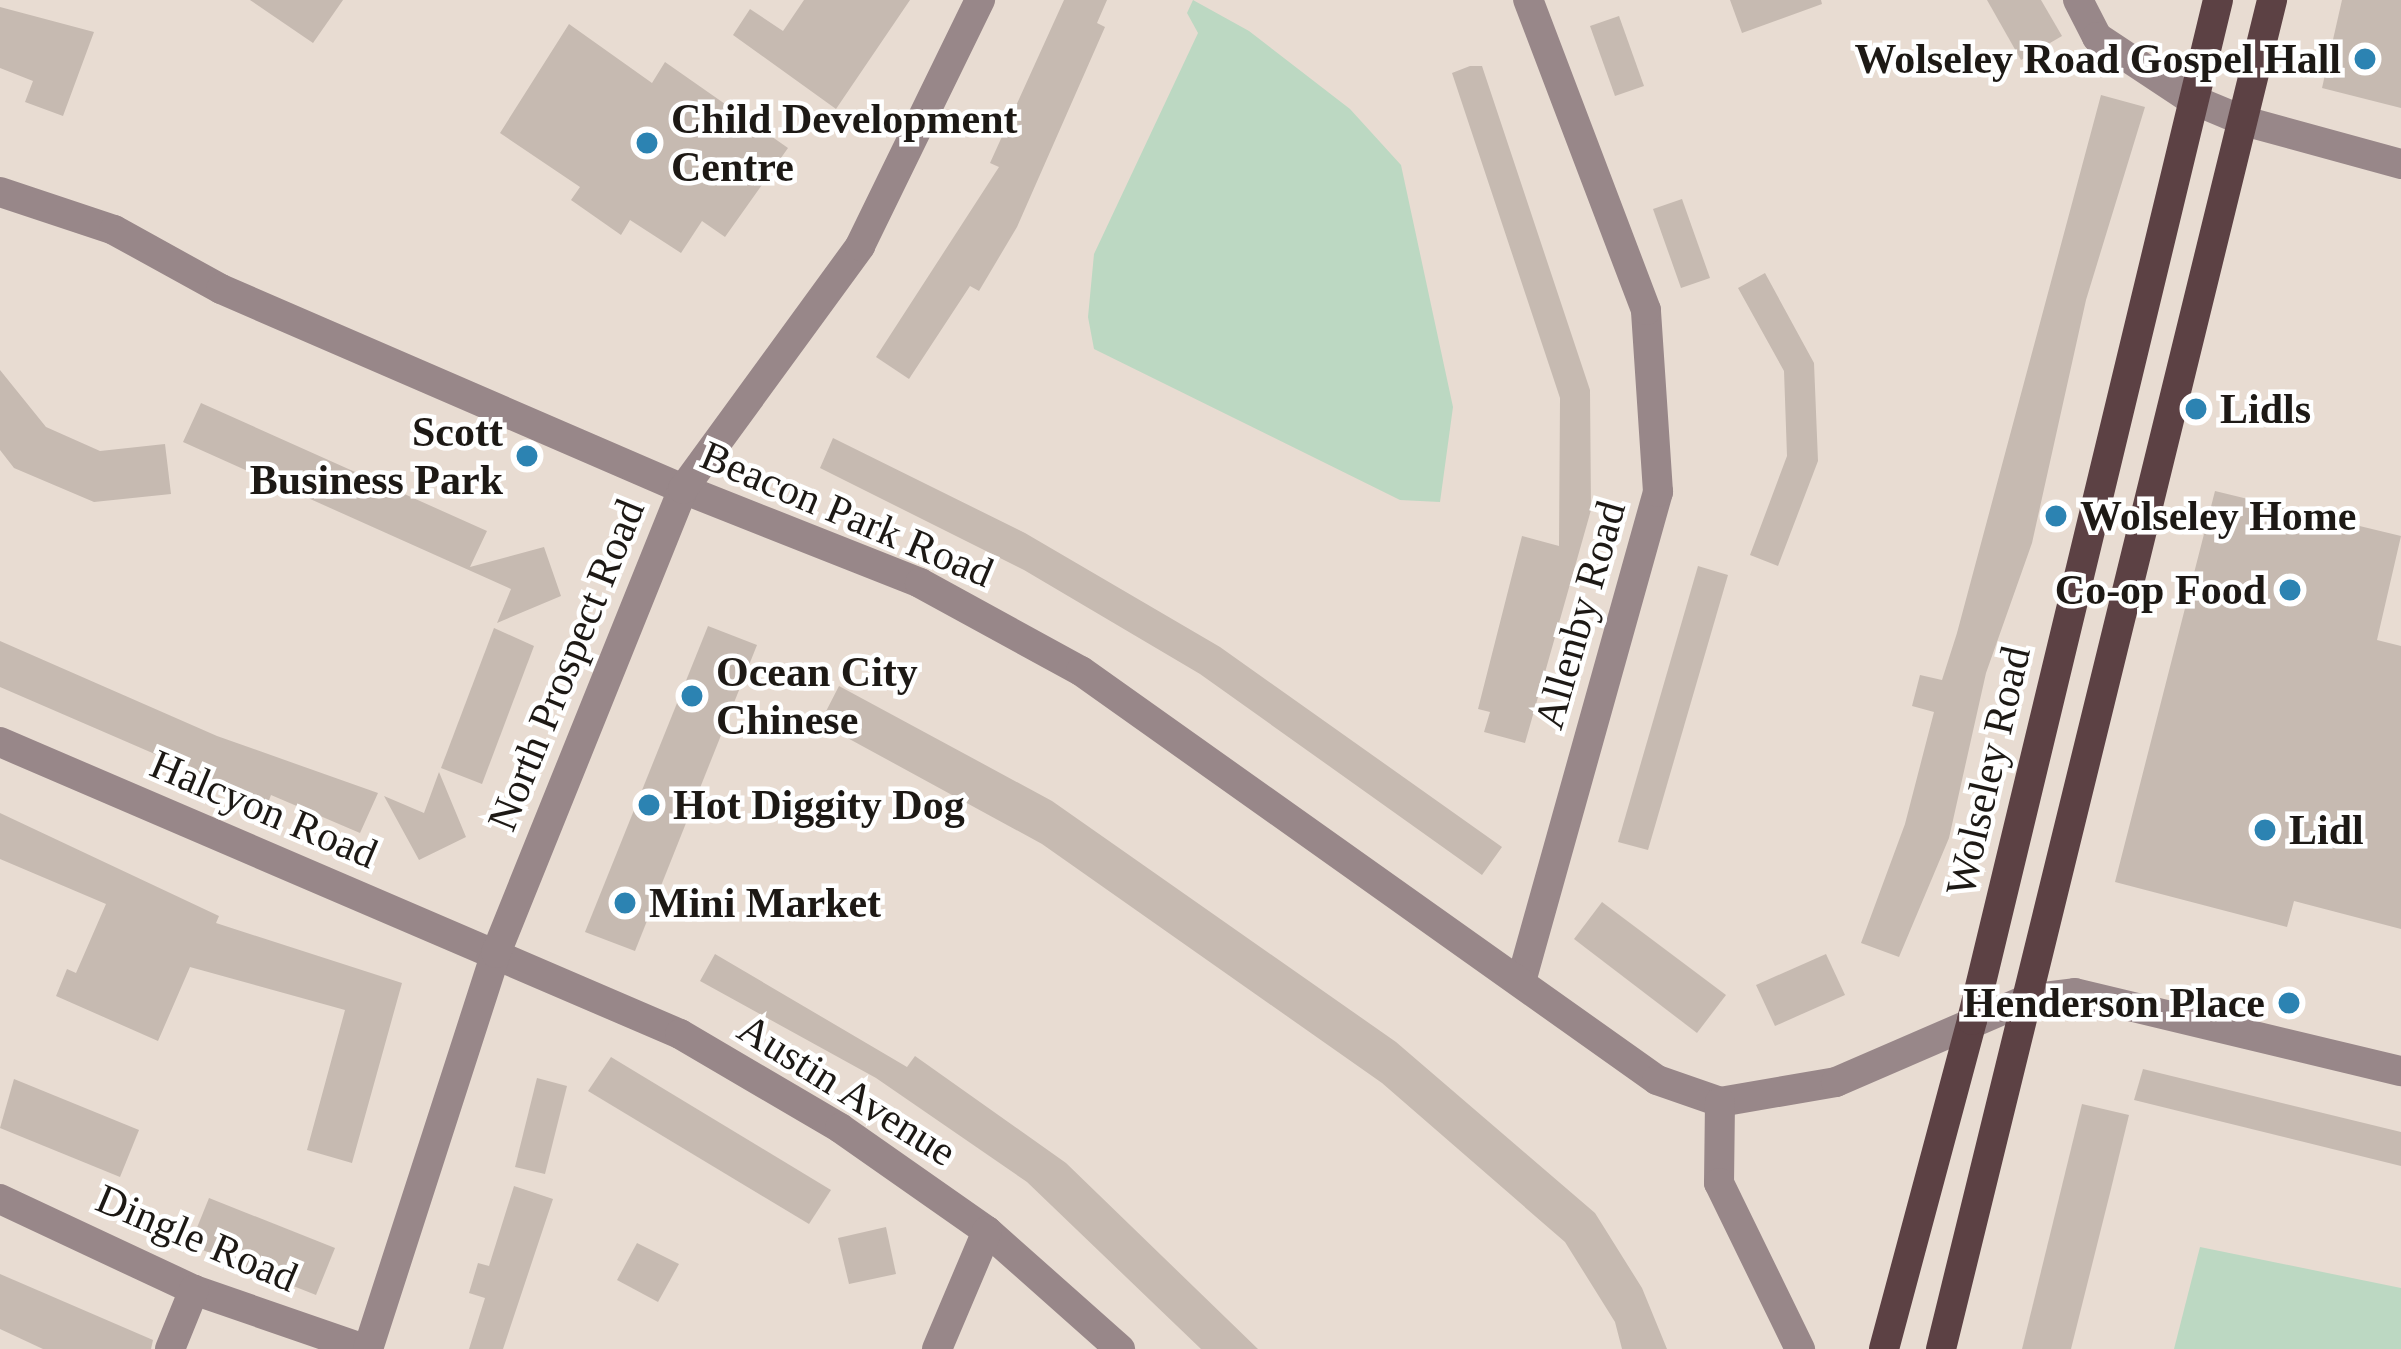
<!DOCTYPE html>
<style>
body{margin:0}
#map{position:relative;width:2401px;height:1349px;overflow:hidden;background:#e8dcd2;font-family:"Times New Roman",serif}
div>[style]{position:absolute}
.green>*{inset:0;background:#bcd8c2}
.building>*{inset:0;background:#c6bab1}
.minor>*{height:30px;margin:-15px;padding:0 15px;transform-origin:15px;border-radius:15px;background:#988789}
.tertiary>*{height:30px;margin:-15px;padding:0 15px;transform-origin:15px;border-radius:15px;background:#988789}
.primary>*{height:30px;margin:-15px;padding:0 15px;transform-origin:15px;border-radius:15px;background:#5c4144}
.dots>*{width:33px;height:33px;translate:-50% -50%;box-sizing:border-box;border:6px solid #fff;border-radius:50%}
span{translate:-50% -50%;white-space:nowrap;text-align:center;line-height:1.15;-webkit-text-stroke:9px #fff;paint-order:stroke}
.poi-label{font-size:42px;color:#1d1915;font-weight:700}
.right{translate:-100% -50%;text-align:right}
.left{translate:0 -50%;text-align:left}
.street-label{font-size:42px;color:#1d1915}
</style>
<div id="map">
<div class="green">
<i style="clip-path:polygon(1193px 0,1249px 31px,1350px 109px,1401px 165px,1453px 407px,1440px 502px,1400px 500px,1094px 349px,1088px 317px,1094px 254px,1198px 33px,1187px 13px)"></i>
<i style="clip-path:polygon(2200px 1247px,2401px 1288px,2401px 1349px,2174px 1349px)"></i>
</div>
<div class="building">
<i style="clip-path:polygon(250px 0,343px 0,313px 43px)"></i>
<i style="clip-path:polygon(804px 0,910px 0,836px 109px,733px 35px,750px 9px,783px 31px)"></i>
<i style="clip-path:polygon(1064px 0,1107px 0,1097px 23px,1105px 27px,1017px 227px,979px 291px,970px 286px,909px 379px,876px 357px,999px 167px,990px 163px)"></i>
<i style="clip-path:polygon(1730px 0,1821px 0,1822px 4px,1742px 33px)"></i>
<i style="clip-path:polygon(1987px 0,2041px 0,2062px 36px,2021px 60px)"></i>
<i style="clip-path:polygon(2342px 0,2401px 0,2401px 108px,2322px 88px)"></i>
<i style="clip-path:polygon(0 7px,94px 32px,63px 116px,25px 102px,33px 81px,0 68px)"></i>
<i style="clip-path:polygon(1619px 16px,1644px 86px,1615px 96px,1590px 26px)"></i>
<i style="clip-path:polygon(569px 24px,652px 83px,665px 62px,788px 148px,725px 237px,702px 221px,681px 253px,630px 220px,621px 235px,571px 200px,580px 187px,500px 133px)"></i>
<i style="clip-path:polygon(1470px 66px,1482px 66px,1590px 390px,1591px 510px,1525px 743px,1484px 732px,1490px 712px,1478px 709px,1522px 536px,1559px 546px,1560px 398px,1452px 73px)"></i>
<i style="clip-path:polygon(2101px 95px,2145px 107px,2086px 300px,2032px 543px,1986px 673px,1949px 838px,1899px 957px,1861px 943px,1905px 824px,1934px 712px,1912px 706px,1920px 675px,1942px 680px,1957px 633px)"></i>
<i style="clip-path:polygon(1682px 199px,1710px 278px,1681px 288px,1653px 209px)"></i>
<i style="clip-path:polygon(1765px 273px,1814px 363px,1818px 461px,1778px 566px,1750px 555px,1787px 456px,1784px 371px,1738px 288px)"></i>
<i style="clip-path:polygon(0 370px,46px 427px,100px 451px,165px 444px,171px 494px,94px 502px,14px 468px,0 450px)"></i>
<i style="clip-path:polygon(201px 403px,487px 531px,470px 567px,544px 547px,561px 596px,497px 623px,511px 589px,183px 442px)"></i>
<i style="clip-path:polygon(833px 438px,1025px 533px,1220px 647px,1502px 847px,1482px 875px,1200px 674px,1024px 570px,820px 468px)"></i>
<i style="clip-path:polygon(2215px 491px,2401px 536px,2377px 640px,2401px 646px,2401px 929px,2294px 901px,2287px 927px,2115px 882px)"></i>
<i style="clip-path:polygon(1698px 566px,1728px 575px,1648px 850px,1618px 842px)"></i>
<i style="clip-path:polygon(708px 626px,757px 645px,635px 951px,585px 932px)"></i>
<i style="clip-path:polygon(494px 628px,534px 646px,482px 784px,441px 768px)"></i>
<i style="clip-path:polygon(0 641px,217px 736px,378px 793px,360px 833px,271px 795px,268px 803px,0 687px)"></i>
<i style="clip-path:polygon(839px 686px,1052px 801px,1396px 1042px,1595px 1213px,1642px 1288px,1667px 1349px,1622px 1349px,1615px 1322px,1565px 1242px,1382px 1083px,1042px 844px,820px 723px)"></i>
<i style="clip-path:polygon(439px 772px,466px 837px,419px 860px,384px 796px,424px 813px)"></i>
<i style="clip-path:polygon(0 813px,219px 916px,216px 923px,402px 983px,352px 1163px,307px 1150px,345px 1010px,190px 967px,158px 1041px,56px 996px,67px 969px,76px 973px,106px 904px,0 859px)"></i>
<i style="clip-path:polygon(1602px 902px,1726px 995px,1697px 1033px,1574px 939px)"></i>
<i style="clip-path:polygon(715px 954px,907px 1067px,915px 1056px,1066px 1163px,1258px 1349px,1201px 1349px,1027px 1182px,876px 1078px,700px 981px)"></i>
<i style="clip-path:polygon(1826px 954px,1845px 995px,1775px 1026px,1756px 985px)"></i>
<i style="clip-path:polygon(611px 1057px,831px 1190px,809px 1224px,588px 1091px)"></i>
<i style="clip-path:polygon(2143px 1069px,2401px 1132px,2401px 1166px,2134px 1100px)"></i>
<i style="clip-path:polygon(537px 1078px,567px 1086px,545px 1174px,515px 1167px)"></i>
<i style="clip-path:polygon(14px 1079px,139px 1130px,120px 1177px,0 1128px)"></i>
<i style="clip-path:polygon(2082px 1104px,2129px 1115px,2110px 1193px,2071px 1349px,2022px 1349px)"></i>
<i style="clip-path:polygon(514px 1186px,553px 1199px,503px 1349px,469px 1349px,485px 1298px,469px 1293px,478px 1263px,489px 1266px)"></i>
<i style="clip-path:polygon(209px 1198px,335px 1248px,316px 1295px,190px 1245px)"></i>
<i style="clip-path:polygon(886px 1227px,896px 1274px,849px 1284px,838px 1238px)"></i>
<i style="clip-path:polygon(637px 1243px,679px 1264px,658px 1302px,617px 1280px)"></i>
<i style="clip-path:polygon(0 1274px,153px 1340px,151px 1349px,43px 1349px,0 1329px)"></i>
</div>
<div class="minor">
<i style="left:2078px;top:0;width:42px;rotate:62.8deg"></i>
<i style="left:2097px;top:37px;width:110px;rotate:33.5deg"></i>
<i style="left:2189px;top:98px;width:60px;rotate:22.7deg"></i>
<i style="left:2244px;top:121px;width:163px;rotate:15.3deg"></i>
<i style="left:0;top:192px;width:120px;rotate:18.4deg"></i>
<i style="left:114px;top:230px;width:122px;rotate:28.9deg"></i>
<i style="left:221px;top:289px;width:503px;rotate:23.41deg"></i>
<i style="left:0;top:742px;width:740px;rotate:23.24deg"></i>
<i style="left:680px;top:1034px;width:186px;rotate:30.4deg"></i>
<i style="left:840px;top:1128px;width:179px;rotate:35deg"></i>
<i style="left:987px;top:1231px;width:178px;rotate:41.6deg"></i>
<i style="left:1522px;top:978px;width:505px;rotate:-74.37deg"></i>
<i style="left:1658px;top:492px;width:182px;rotate:-93.8deg"></i>
<i style="left:1646px;top:310px;width:332px;rotate:-110.8deg"></i>
<i style="left:0;top:1199px;width:214px;rotate:25.1deg"></i>
<i style="left:194px;top:1290px;width:180px;rotate:19.1deg"></i>
<i style="left:170px;top:1349px;width:64px;rotate:-67.9deg"></i>
<i style="left:937px;top:1349px;width:128px;rotate:-67deg"></i>
</div>
<div class="tertiary">
<i style="left:683px;top:489px;width:255px;rotate:21.6deg"></i>
<i style="left:920px;top:583px;width:183px;rotate:28.7deg"></i>
<i style="left:1081px;top:671px;width:706px;rotate:35.38deg"></i>
<i style="left:1657px;top:1080px;width:67px;rotate:19.2deg"></i>
<i style="left:1720px;top:1102px;width:118px;rotate:-9.8deg"></i>
<i style="left:1836px;top:1082px;width:209px;rotate:-23.4deg"></i>
<i style="left:2028px;top:999px;width:47px;rotate:-7.3deg"></i>
<i style="left:2075px;top:993px;width:335px;rotate:13.5deg"></i>
<i style="left:1720px;top:1102px;width:81px;rotate:90.7deg"></i>
<i style="left:1719px;top:1183px;width:185px;rotate:64deg"></i>
<i style="left:368px;top:1349px;width:416px;rotate:-72.1deg"></i>
<i style="left:496px;top:953px;width:500px;rotate:-68.05deg"></i>
<i style="left:683px;top:489px;width:301px;rotate:-53.9deg"></i>
<i style="left:860px;top:246px;width:274px;rotate:-64deg"></i>
</div>
<div class="primary">
<i style="left:1884px;top:1349px;width:341px;rotate:-75deg"></i>
<i style="left:1972px;top:1020px;width:1049px;rotate:-76.44deg"></i>
<i style="left:1941px;top:1349px;width:1389px;rotate:-76.21deg"></i>
</div>
<div class="dots">
<i style="left:2365px;top:59px;background:#2c83b2"></i>
<i style="left:647px;top:143px;background:#2c83b2"></i>
<i style="left:2196px;top:409px;background:#2c83b2"></i>
<i style="left:527px;top:456px;background:#2c83b2"></i>
<i style="left:2056px;top:516px;background:#2c83b2"></i>
<i style="left:2290px;top:590px;background:#2c83b2"></i>
<i style="left:692px;top:696px;background:#2c83b2"></i>
<i style="left:649px;top:805px;background:#2c83b2"></i>
<i style="left:2265px;top:830px;background:#2c83b2"></i>
<i style="left:625px;top:903px;background:#2c83b2"></i>
<i style="left:2289px;top:1003px;background:#2c83b2"></i>
</div>
<div class="poi-label">
<span class="right" style="left:2341px;top:59px">Wolseley Road Gospel Hall</span>
<span class="left" style="left:671px;top:143px">Child Development<br>Centre</span>
<span class="left" style="left:2220px;top:409px">Lidls</span>
<span class="right" style="left:503px;top:456px">Scott<br>Business Park</span>
<span class="left" style="left:2080px;top:516px">Wolseley Home</span>
<span class="right" style="left:2266px;top:590px">Co-op Food</span>
<span class="left" style="left:716px;top:696px">Ocean City<br>Chinese</span>
<span class="left" style="left:673px;top:805px">Hot Diggity Dog</span>
<span class="left" style="left:2289px;top:830px">Lidl</span>
<span class="left" style="left:649px;top:903px">Mini Market</span>
<span class="right" style="left:2265px;top:1003px">Henderson Place</span>
</div>
<div class="street-label">
<span style="left:847px;top:514px;rotate:23deg">Beacon Park Road</span>
<span style="left:1580px;top:615px;rotate:-74deg">Allenby Road</span>
<span style="left:566px;top:665px;rotate:-68deg">North Prospect Road</span>
<span style="left:1988px;top:771px;rotate:-77deg">Wolseley Road</span>
<span style="left:264px;top:809px;rotate:23deg">Halcyon Road</span>
<span style="left:847px;top:1090px;rotate:32deg">Austin Avenue</span>
<span style="left:197px;top:1238px;rotate:23deg">Dingle Road</span>
</div>
</div>
